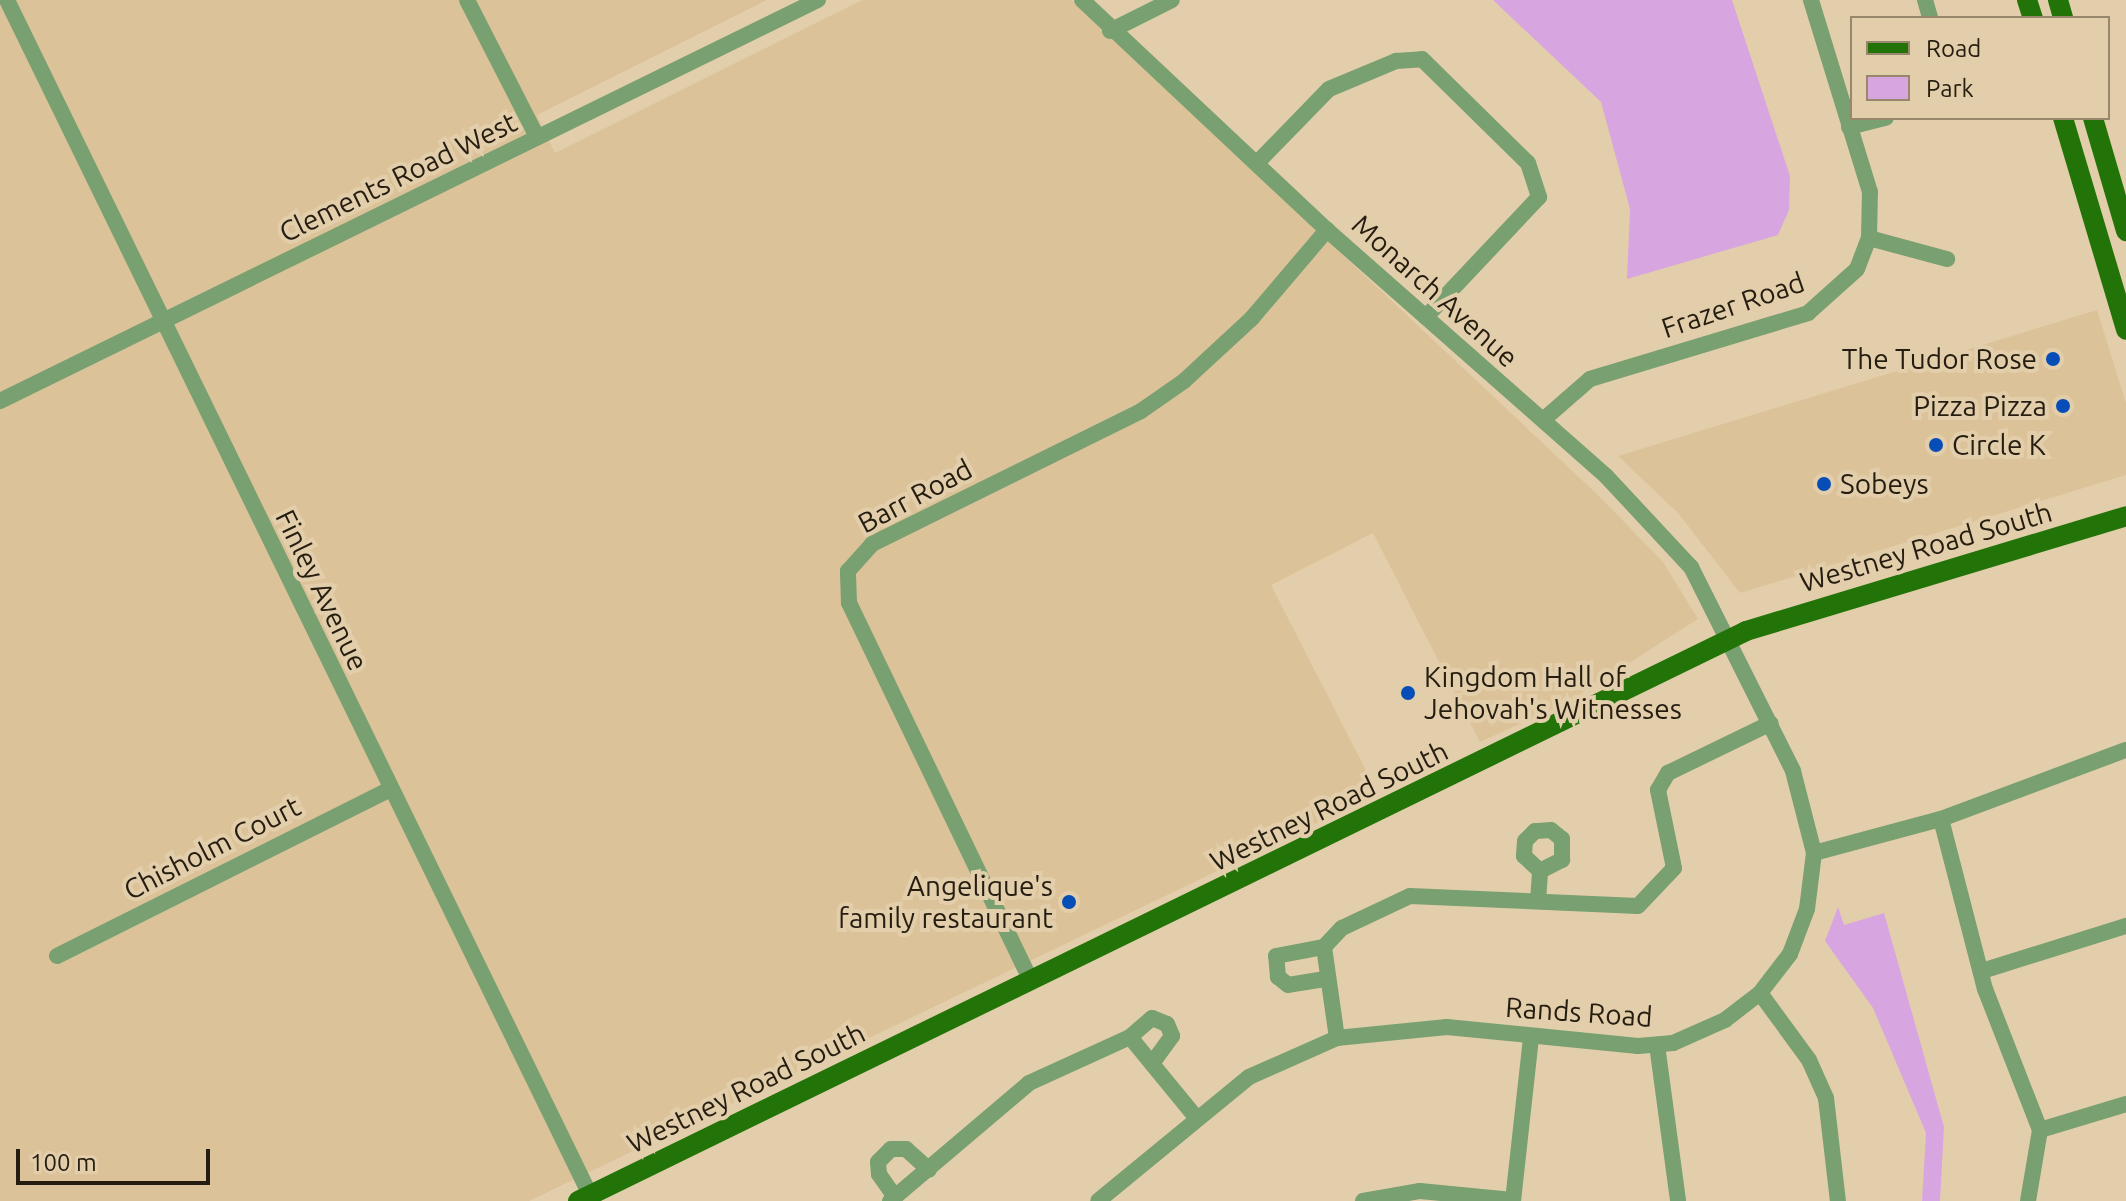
<!DOCTYPE html>
<style>
body{margin:0}
#map{position:relative;width:2126px;height:1201px;overflow:hidden;background:#e3ceab;font-family:Ubuntu,sans-serif}
div>[style]{position:absolute}
.built>*{inset:0;background:#dcc299}
.green>*{inset:0;background:#d7a6e1}
.minor>*{height:16px;margin:-8px;padding:0 8px;transform-origin:8px;border-radius:8px;background:#79a070}
.major>*{height:20px;margin:-10px;padding:0 10px;transform-origin:10px;border-radius:10px;background:#227408}
.dots>*{width:22px;height:22px;translate:-50% -50%;box-sizing:border-box;border:4px solid #e3ceab;border-radius:50%}
span{translate:-50% -50%;white-space:nowrap;text-align:center;line-height:1.15;-webkit-text-stroke:8px #e3ceab;paint-order:stroke}
.street-label{font-size:28px;color:#251d10}
.poi-label{font-size:28px;color:#251d10}
.right{translate:-100% -50%;text-align:right}
.left{translate:0 -50%;text-align:left}
.legend{position:absolute;left:1850px;top:16px;width:260px;height:104px;box-sizing:border-box;background:#e3ceab;border:2px solid #97876d;margin:0;padding:10px 14px;list-style:none;font-size:24px;color:#251d10}
.legend li{display:flex;align-items:center;gap:16px;height:40px}
.legend b{width:40px;border:2px solid #97876d}
.scale{position:absolute;left:16px;top:1149px;width:194px;height:36px;box-sizing:border-box;border:4px solid #251d10;border-top:0;padding-left:10px;font-size:24px;line-height:28px;white-space:nowrap;color:#251d10;-webkit-text-stroke:6px #e3ceab;paint-order:stroke}
</style>
<div id="map">
<div class="built">
<i style="clip-path:polygon(0 0,767px 0,537px 115px,555px 153px,862px 0,1072px 0,1599px 496px,1663px 562px,1698px 619px,1568px 702px,1480px 742px,1373px 533px,1271px 585px,1378px 794px,529px 1201px,0 1201px)"></i>
<i style="clip-path:polygon(2097px 310px,2126px 403px,2126px 475px,1740px 593px,1678px 513px,1618px 456px)"></i>
</div>
<div class="green">
<i style="clip-path:polygon(1493px 0,1732px 0,1790px 176px,1789px 210px,1778px 235px,1627px 279px,1630px 209px,1601px 102px)"></i>
<i style="clip-path:polygon(1838px 907px,1844px 925px,1884px 913px,1944px 1127px,1940px 1201px,1922px 1201px,1926px 1133px,1873px 1008px,1825px 941px)"></i>
</div>
<div class="minor">
<i style="left:7px;top:0;width:1336px;rotate:63.99deg"></i>
<i style="left:467px;top:0;width:154px;rotate:62.9deg"></i>
<i style="left:1082px;top:0;width:336px;rotate:43.2deg"></i>
<i style="left:1327px;top:230px;width:372px;rotate:41.4deg"></i>
<i style="left:1606px;top:476px;width:125px;rotate:47deg"></i>
<i style="left:1691px;top:567px;width:228px;rotate:63.4deg"></i>
<i style="left:1793px;top:771px;width:85px;rotate:75.6deg"></i>
<i style="left:1814px;top:853px;width:56px;rotate:97.1deg"></i>
<i style="left:1807px;top:909px;width:48px;rotate:110.7deg"></i>
<i style="left:1790px;top:954px;width:49px;rotate:127.6deg"></i>
<i style="left:1760px;top:993px;width:44px;rotate:142.4deg"></i>
<i style="left:1725px;top:1020px;width:57px;rotate:156.1deg"></i>
<i style="left:1673px;top:1043px;width:35px;rotate:175deg"></i>
<i style="left:1638px;top:1046px;width:192px;rotate:-174.3deg"></i>
<i style="left:1447px;top:1027px;width:111px;rotate:174.3deg"></i>
<i style="left:1337px;top:1038px;width:96px;rotate:156.1deg"></i>
<i style="left:1249px;top:1077px;width:195px;rotate:140.6deg"></i>
<i style="left:1925px;top:0;width:19px;rotate:74deg"></i>
<i style="left:1110px;top:31px;width:69px;rotate:-26.6deg"></i>
<i style="left:1849px;top:127px;width:38px;rotate:-14deg"></i>
<i style="left:1257px;top:163px;width:103px;rotate:-45.8deg"></i>
<i style="left:1329px;top:89px;width:73px;rotate:-22.7deg"></i>
<i style="left:1396px;top:61px;width:26px;rotate:-4deg"></i>
<i style="left:1422px;top:59px;width:148px;rotate:44.5deg"></i>
<i style="left:1528px;top:163px;width:36px;rotate:72deg"></i>
<i style="left:1539px;top:197px;width:165px;rotate:133.3deg"></i>
<i style="left:1869px;top:238px;width:81px;rotate:15.1deg"></i>
<i style="left:0;top:401px;width:911px;rotate:-26.12deg"></i>
<i style="left:1543px;top:420px;width:62px;rotate:-41.1deg"></i>
<i style="left:1590px;top:379px;width:228px;rotate:-16.8deg"></i>
<i style="left:1808px;top:313px;width:66px;rotate:-41.9deg"></i>
<i style="left:1857px;top:269px;width:33px;rotate:-69deg"></i>
<i style="left:1869px;top:238px;width:46px;rotate:-88.8deg"></i>
<i style="left:1870px;top:192px;width:201px;rotate:-107.1deg"></i>
<i style="left:1941px;top:819px;width:176px;rotate:75.5deg"></i>
<i style="left:1985px;top:989px;width:151px;rotate:68.7deg"></i>
<i style="left:2040px;top:1130px;width:72px;rotate:99.6deg"></i>
<i style="left:1814px;top:853px;width:131px;rotate:-15deg"></i>
<i style="left:1941px;top:819px;width:197px;rotate:-20.5deg"></i>
<i style="left:1538px;top:901px;width:30px;rotate:-86deg"></i>
<i style="left:1540px;top:871px;width:25px;rotate:-27deg"></i>
<i style="left:1562px;top:860px;width:21px;rotate:-90deg"></i>
<i style="left:1562px;top:839px;width:14px;rotate:-141deg"></i>
<i style="left:1551px;top:830px;width:16px;rotate:176deg"></i>
<i style="left:1535px;top:831px;width:14px;rotate:135deg"></i>
<i style="left:1525px;top:841px;width:15px;rotate:94deg"></i>
<i style="left:1524px;top:856px;width:22px;rotate:43deg"></i>
<i style="left:1324px;top:947px;width:92px;rotate:81.9deg"></i>
<i style="left:57px;top:956px;width:373px;rotate:-26.6deg"></i>
<i style="left:1982px;top:971px;width:151px;rotate:-17.4deg"></i>
<i style="left:1325px;top:979px;width:37px;rotate:171deg"></i>
<i style="left:1288px;top:985px;width:13px;rotate:-141deg"></i>
<i style="left:1278px;top:977px;width:21px;rotate:-95deg"></i>
<i style="left:1276px;top:956px;width:49px;rotate:-10.6deg"></i>
<i style="left:1324px;top:947px;width:26px;rotate:-47deg"></i>
<i style="left:1342px;top:928px;width:75px;rotate:-25.2deg"></i>
<i style="left:1410px;top:896px;width:228px;rotate:2.5deg"></i>
<i style="left:1638px;top:906px;width:52px;rotate:-46.5deg"></i>
<i style="left:1674px;top:868px;width:80px;rotate:-101.6deg"></i>
<i style="left:1658px;top:790px;width:20px;rotate:-60deg"></i>
<i style="left:1668px;top:773px;width:114px;rotate:-25.9deg"></i>
<i style="left:1031px;top:981px;width:420px;rotate:-115.7deg"></i>
<i style="left:849px;top:603px;width:32px;rotate:-92deg"></i>
<i style="left:848px;top:571px;width:36px;rotate:-48deg"></i>
<i style="left:872px;top:544px;width:300px;rotate:-26.3deg"></i>
<i style="left:1141px;top:411px;width:52px;rotate:-34.9deg"></i>
<i style="left:1184px;top:381px;width:93px;rotate:-42.8deg"></i>
<i style="left:1252px;top:318px;width:116px;rotate:-49.6deg"></i>
<i style="left:1760px;top:993px;width:83px;rotate:53.8deg"></i>
<i style="left:1809px;top:1060px;width:42px;rotate:65.9deg"></i>
<i style="left:1826px;top:1098px;width:104px;rotate:83.4deg"></i>
<i style="left:1130px;top:1037px;width:102px;rotate:50.6deg"></i>
<i style="left:1657px;top:1045px;width:157px;rotate:82.3deg"></i>
<i style="left:2040px;top:1130px;width:90px;rotate:-16.8deg"></i>
<i style="left:895px;top:1197px;width:28px;rotate:-125deg"></i>
<i style="left:879px;top:1174px;width:12px;rotate:-95deg"></i>
<i style="left:878px;top:1162px;width:18px;rotate:-45deg"></i>
<i style="left:891px;top:1149px;width:15px"></i>
<i style="left:906px;top:1149px;width:31px;rotate:42deg"></i>
<i style="left:890px;top:1201px;width:182px;rotate:-40.3deg"></i>
<i style="left:1029px;top:1083px;width:111px;rotate:-24.5deg"></i>
<i style="left:1130px;top:1037px;width:29px;rotate:-41deg"></i>
<i style="left:1152px;top:1018px;width:16px;rotate:22deg"></i>
<i style="left:1167px;top:1024px;width:13px;rotate:67deg"></i>
<i style="left:1172px;top:1036px;width:34px;rotate:126deg"></i>
<i style="left:1363px;top:1201px;width:58px;rotate:-10deg"></i>
<i style="left:1420px;top:1191px;width:93px;rotate:5.5deg"></i>
<i style="left:1513px;top:1201px;width:165px;rotate:-83.7deg"></i>
</div>
<div class="major">
<i style="left:2027px;top:0;width:19px;rotate:72deg"></i>
<i style="left:2058px;top:0;width:19px;rotate:74deg"></i>
<i style="left:2063px;top:118px;width:221px;rotate:73.4deg"></i>
<i style="left:2093px;top:118px;width:118px;rotate:73.7deg"></i>
<i style="left:578px;top:1201px;width:1300px;rotate:-26.01deg"></i>
<i style="left:1746px;top:631px;width:397px;rotate:-16.8deg"></i>
</div>
<div class="dots">
<i style="left:2053px;top:359px;background:#074db7"></i>
<i style="left:2063px;top:406px;background:#074db7"></i>
<i style="left:1936px;top:445px;background:#074db7"></i>
<i style="left:1824px;top:484px;background:#074db7"></i>
<i style="left:1408px;top:693px;background:#074db7"></i>
<i style="left:1069px;top:902px;background:#074db7"></i>
</div>
<div class="street-label">
<span style="left:398px;top:177px;rotate:-26deg">Clements Road West</span>
<span style="left:1435px;top:291px;rotate:42deg">Monarch Avenue</span>
<span style="left:1733px;top:305px;rotate:-19deg">Frazer Road</span>
<span style="left:915px;top:496px;rotate:-28deg">Barr Road</span>
<span style="left:1926px;top:547px;rotate:-16deg">Westney Road South</span>
<span style="left:322px;top:590px;rotate:64deg">Finley Avenue</span>
<span style="left:1329px;top:806px;rotate:-26deg">Westney Road South</span>
<span style="left:212px;top:848px;rotate:-27deg">Chisholm Court</span>
<span style="left:1579px;top:1012px;rotate:4deg">Rands Road</span>
<span style="left:746px;top:1088px;rotate:-26deg">Westney Road South</span>
</div>
<div class="poi-label">
<span class="right" style="left:2037px;top:359px">The Tudor Rose</span>
<span class="right" style="left:2047px;top:406px">Pizza Pizza</span>
<span class="left" style="left:1952px;top:445px">Circle K</span>
<span class="left" style="left:1840px;top:484px">Sobeys</span>
<span class="left" style="left:1424px;top:693px">Kingdom Hall of<br>Jehovah's Witnesses</span>
<span class="right" style="left:1053px;top:902px">Angelique's<br>family restaurant</span>
</div>
<ul class="legend">
<li><b style="height:10px;background:#227408"></b>Road</li>
<li><b style="height:22px;background:#d7a6e1"></b>Park</li>
</ul>
<div class="scale">100 m</div>
</div>
